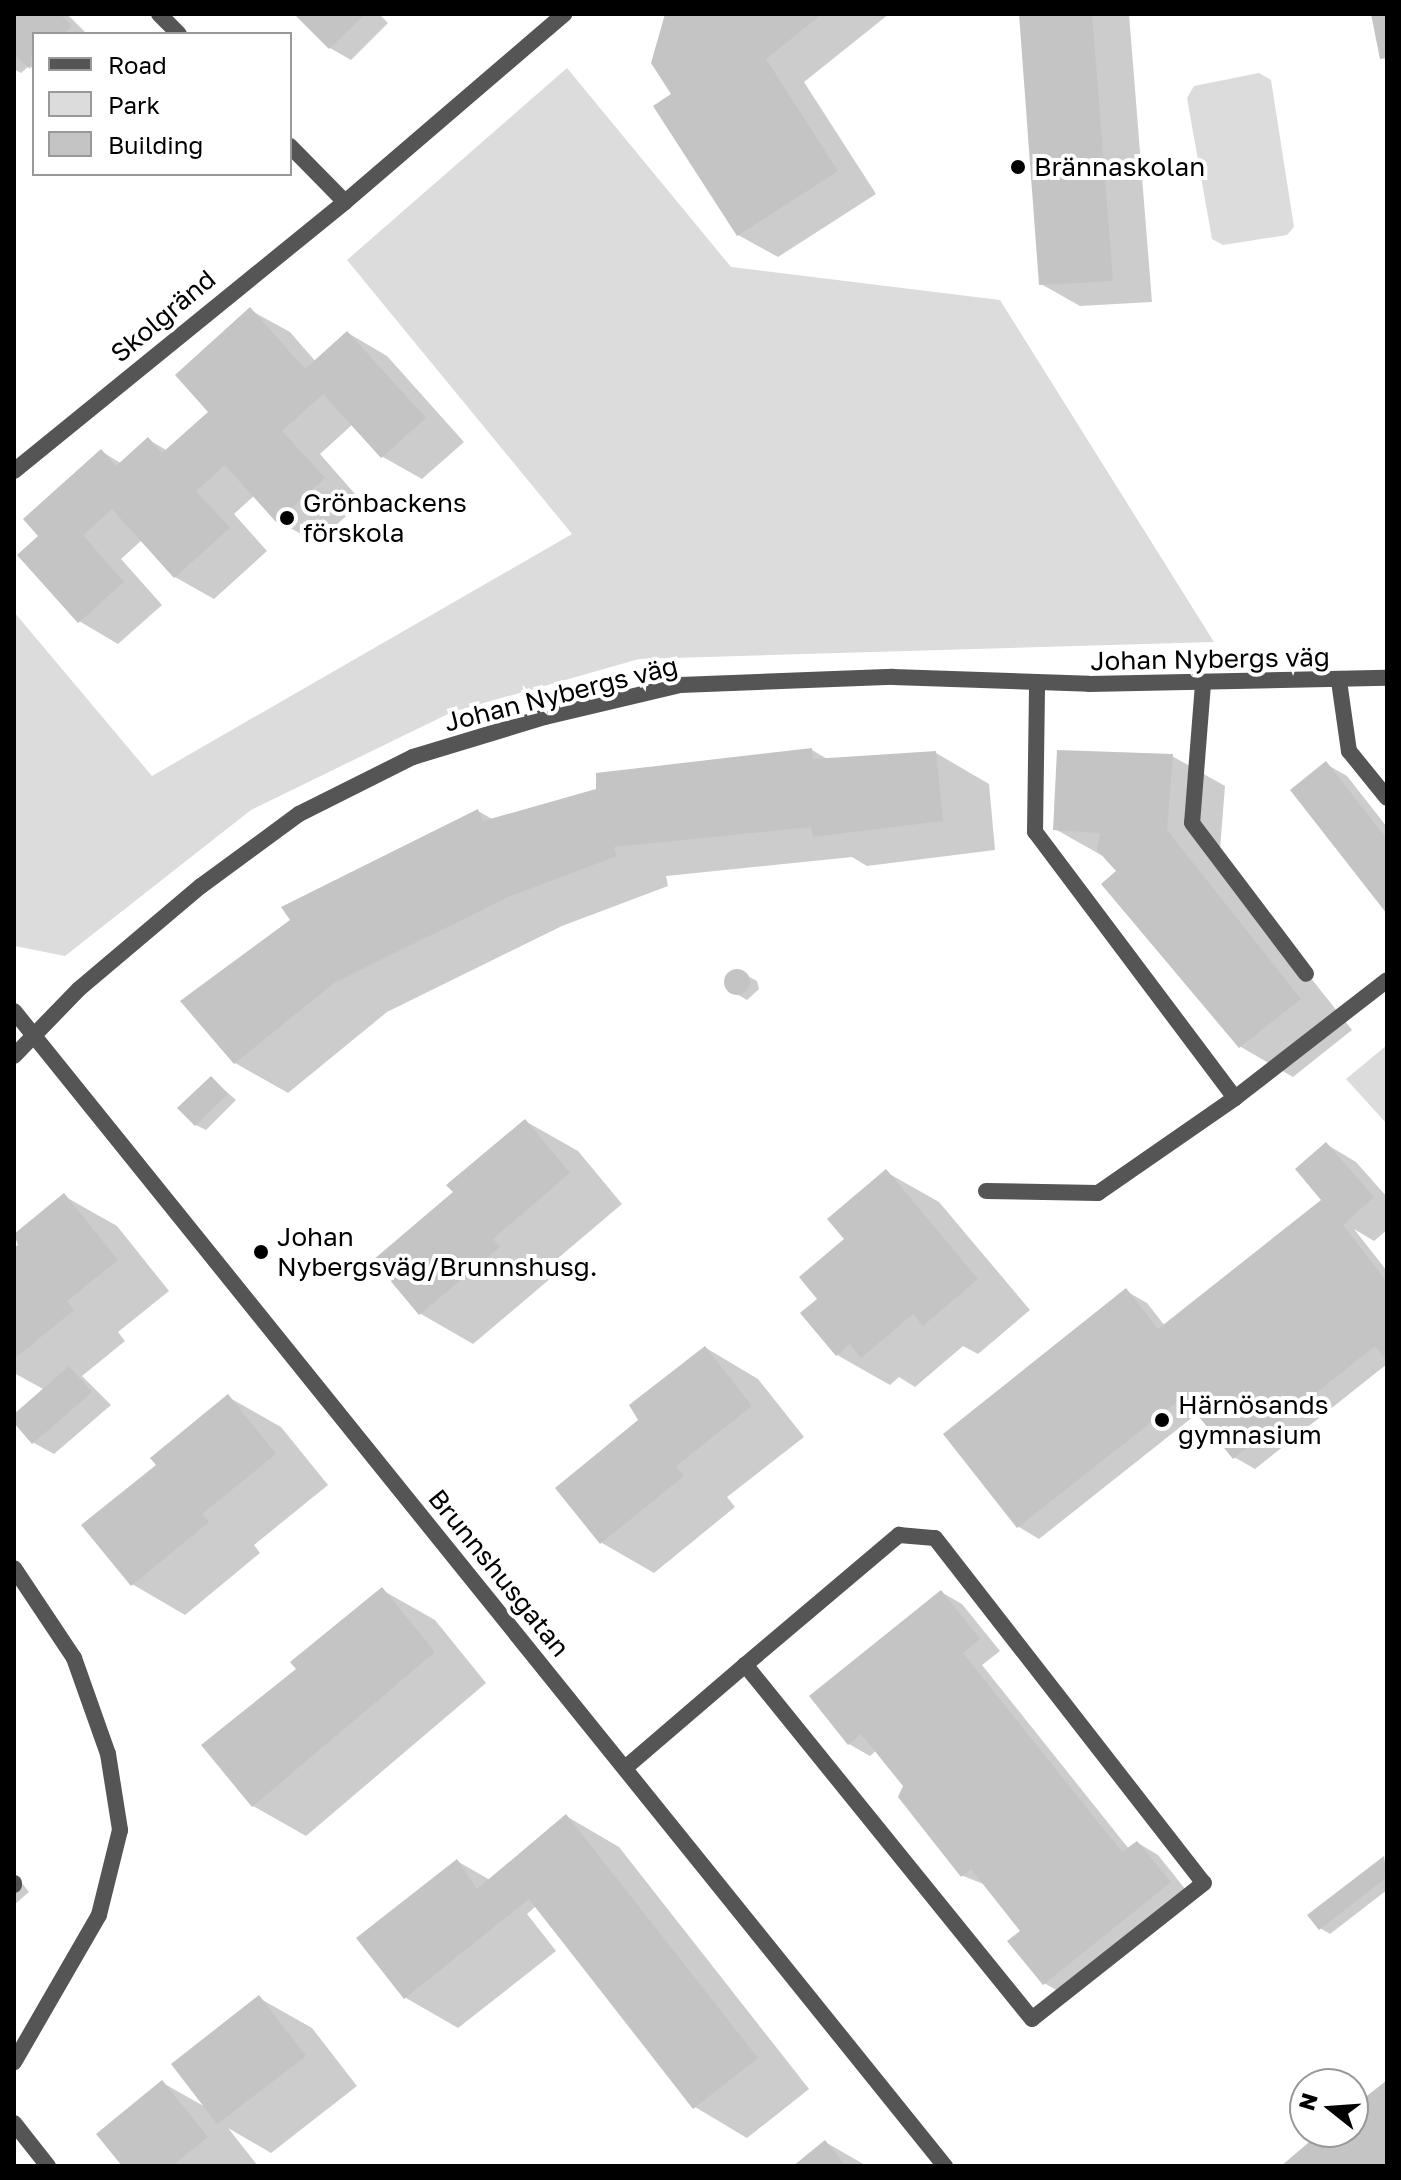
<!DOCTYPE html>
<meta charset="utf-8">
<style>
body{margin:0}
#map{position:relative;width:1401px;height:2180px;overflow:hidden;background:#fff;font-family:"Golos Text",sans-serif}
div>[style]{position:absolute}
.green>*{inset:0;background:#dcdcdc}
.shadow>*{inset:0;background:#0003}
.building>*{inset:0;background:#c4c4c4}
.round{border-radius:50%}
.service>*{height:16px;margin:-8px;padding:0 8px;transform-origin:8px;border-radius:8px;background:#555}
.minor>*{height:16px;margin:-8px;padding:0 8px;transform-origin:8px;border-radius:8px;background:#555}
.dots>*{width:22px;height:22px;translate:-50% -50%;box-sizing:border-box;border:4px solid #fff;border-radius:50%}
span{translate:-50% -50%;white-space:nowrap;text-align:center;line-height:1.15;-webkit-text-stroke:8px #fff;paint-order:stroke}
.poi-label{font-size:26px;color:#000}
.left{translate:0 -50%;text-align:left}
.street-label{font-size:26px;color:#000}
.frame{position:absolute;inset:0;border:16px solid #000;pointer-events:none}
.legend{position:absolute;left:32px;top:32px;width:260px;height:144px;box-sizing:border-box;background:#fff;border:2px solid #999;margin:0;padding:10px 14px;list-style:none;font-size:24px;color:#000}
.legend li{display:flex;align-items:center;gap:16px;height:40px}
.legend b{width:40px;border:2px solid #999}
.north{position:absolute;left:1289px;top:2068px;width:80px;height:80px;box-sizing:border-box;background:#fff;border:2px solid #999;border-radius:50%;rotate:287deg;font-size:22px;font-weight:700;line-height:32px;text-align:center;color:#000}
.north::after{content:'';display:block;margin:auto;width:28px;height:36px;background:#000;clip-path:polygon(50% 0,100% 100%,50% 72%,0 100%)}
</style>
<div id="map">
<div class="green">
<i style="clip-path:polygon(567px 68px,731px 267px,1000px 300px,1214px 642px,639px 659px,452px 712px,251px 810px,65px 956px,15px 946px,14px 612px,152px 776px,572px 534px,347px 260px)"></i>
<i style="clip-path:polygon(1259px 73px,1271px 80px,1294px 227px,1287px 235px,1223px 245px,1212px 239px,1187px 98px,1194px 86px)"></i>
<i style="clip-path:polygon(1387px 1045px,1387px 1124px,1346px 1079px)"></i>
</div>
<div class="shadow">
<i style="clip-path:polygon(14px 14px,67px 14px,87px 34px,34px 34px,34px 69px,29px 66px,21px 73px,14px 69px)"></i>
<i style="clip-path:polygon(297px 14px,379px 14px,388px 23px,351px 60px,330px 48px)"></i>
<i style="clip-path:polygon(667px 14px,889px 14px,804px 82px,876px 194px,778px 257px,738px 235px,674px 95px)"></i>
<i style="clip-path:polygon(1021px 14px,1129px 14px,1152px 302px,1080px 306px,1041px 284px)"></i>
<i style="clip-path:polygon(250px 310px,290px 332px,316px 362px,348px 333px,387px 356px,464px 442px,422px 479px,383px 457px,353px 424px,320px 454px,362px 502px,316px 543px,277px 520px,255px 495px,234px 514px,267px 551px,214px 599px,175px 577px,142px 540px,121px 559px,162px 605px,118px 644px,79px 621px,41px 536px,101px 451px,122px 464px,149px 440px,168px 451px,211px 412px)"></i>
<i style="clip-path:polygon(812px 750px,829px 760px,936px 753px,989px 784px,995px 850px,867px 866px,852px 857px,666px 876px,668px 886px,562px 926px,387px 1012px,288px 1093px,235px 1063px,478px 811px,494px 820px)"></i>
<i style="clip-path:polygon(1172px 756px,1225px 786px,1219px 862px,1352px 1030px,1293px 1077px,1241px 1047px,1104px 884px,1118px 871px,1108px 859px,1055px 829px)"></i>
<i style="clip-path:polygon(1326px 764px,1347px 776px,1387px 827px,1387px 911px)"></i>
<i style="clip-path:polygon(738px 971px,757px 981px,759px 989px,747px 1000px,728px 989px,726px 981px)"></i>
<i style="clip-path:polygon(211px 1078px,236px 1100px,206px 1130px,196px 1125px)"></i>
<i style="clip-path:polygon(525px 1121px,578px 1151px,622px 1204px,544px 1270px,551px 1278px,473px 1344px,421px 1314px,376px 1260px,456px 1193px)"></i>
<i style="clip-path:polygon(1326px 1144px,1356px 1162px,1387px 1197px,1387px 1230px,1374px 1241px,1354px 1229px,1387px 1271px,1387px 1364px,1255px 1469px,1234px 1457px,1198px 1413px,1039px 1539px,1019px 1527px,945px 1434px,1126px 1291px,1147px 1303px,1165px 1326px,1324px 1200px)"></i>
<i style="clip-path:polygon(886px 1172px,939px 1202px,1030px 1310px,978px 1354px,963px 1346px,915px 1387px,899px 1377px,890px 1385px,837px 1355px,820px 1299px)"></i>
<i style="clip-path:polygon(64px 1196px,117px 1226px,169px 1291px,118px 1332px,125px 1341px,82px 1376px,111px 1405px,54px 1454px,34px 1443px,14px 1420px,45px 1390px,14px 1373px,14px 1250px,21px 1245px,14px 1236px)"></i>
<i style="clip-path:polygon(706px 1348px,758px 1379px,804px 1437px,727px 1497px,735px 1507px,654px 1573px,602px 1543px,641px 1420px)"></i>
<i style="clip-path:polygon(228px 1397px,281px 1427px,328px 1485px,254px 1545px,260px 1553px,185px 1615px,132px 1584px,158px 1465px)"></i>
<i style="clip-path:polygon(382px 1590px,435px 1620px,486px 1683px,306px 1836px,253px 1806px,204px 1745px,299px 1669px)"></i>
<i style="clip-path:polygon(941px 1592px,962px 1604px,1000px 1651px,982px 1665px,1129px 1849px,1138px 1843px,1158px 1855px,1190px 1895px,1065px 1995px,1044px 1983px,1023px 1931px,986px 1885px,963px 1876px,900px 1797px,906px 1786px,877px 1750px,870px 1756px,849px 1744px)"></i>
<i style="clip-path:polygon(566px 1816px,619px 1847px,809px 2089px,747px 2138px,695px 2107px,535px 1907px,527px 1914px,556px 1951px,458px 2028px,406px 1998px,359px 1938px,457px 1861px,490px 1880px)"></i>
<i style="clip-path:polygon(1384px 1858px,1387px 1890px,1330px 1934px,1320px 1928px)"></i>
<i style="clip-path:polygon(14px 1873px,29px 1892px,14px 1905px)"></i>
<i style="clip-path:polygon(259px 1998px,312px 2028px,357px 2086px,271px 2153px,228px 2128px,258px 2166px,125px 2166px,163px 2083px,207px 2108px)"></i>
<i style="clip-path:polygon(825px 2142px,867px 2166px,796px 2166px)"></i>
</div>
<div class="building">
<i style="clip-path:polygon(14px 14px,60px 14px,72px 26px,64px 34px,34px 34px,30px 69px,14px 54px)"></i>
<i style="clip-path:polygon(294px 14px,365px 14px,329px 49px)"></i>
<i style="clip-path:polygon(665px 14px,822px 14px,766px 59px,838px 171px,737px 236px,653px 106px,671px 94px,651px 63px)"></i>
<i style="clip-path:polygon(1019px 14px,1092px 14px,1113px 281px,1039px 285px)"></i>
<i style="clip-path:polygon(1371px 14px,1387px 14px,1387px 58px,1380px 59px)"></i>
<i style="clip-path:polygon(250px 307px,305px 369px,347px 331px,426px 418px,381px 458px,323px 394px,282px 431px,325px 478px,276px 522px,225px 465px,196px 491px,230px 528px,174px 578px,112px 509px,83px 535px,124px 582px,78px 623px,17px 555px,38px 536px,23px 519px,101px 449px,116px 466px,148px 437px,162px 453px,208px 412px,175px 375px)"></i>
<i style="clip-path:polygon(812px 748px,813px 759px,936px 751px,943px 821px,813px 837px,811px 827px,614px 847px,617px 856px,508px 897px,334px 983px,234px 1064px,180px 1001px,290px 920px,281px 907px,478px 809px,483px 821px,596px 789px,596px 773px)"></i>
<i style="clip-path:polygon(1057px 750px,1173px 754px,1167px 830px,1301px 999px,1239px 1048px,1101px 884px,1116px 871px,1097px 850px,1100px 833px,1053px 830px)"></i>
<i style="clip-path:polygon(1326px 761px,1387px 839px,1387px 914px,1290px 790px)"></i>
<i class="round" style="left:724px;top:969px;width:26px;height:26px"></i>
<i style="clip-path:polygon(211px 1076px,228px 1094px,195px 1126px,177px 1108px)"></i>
<i style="clip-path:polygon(525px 1119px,570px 1173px,493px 1239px,500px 1247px,419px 1315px,373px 1260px,453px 1192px,446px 1185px)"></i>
<i style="clip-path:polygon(1326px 1142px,1374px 1197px,1343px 1225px,1387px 1282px,1387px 1361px,1375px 1346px,1233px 1459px,1183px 1397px,1017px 1528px,943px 1434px,1126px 1288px,1158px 1329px,1321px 1200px,1295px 1169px)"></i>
<i style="clip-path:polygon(886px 1169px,978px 1279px,923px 1326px,913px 1314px,861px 1358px,850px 1344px,836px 1356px,800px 1313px,817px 1299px,799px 1277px,844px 1239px,827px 1219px)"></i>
<i style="clip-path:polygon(64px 1193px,118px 1260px,67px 1301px,74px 1310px,14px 1359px,14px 1248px,18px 1245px,14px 1234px)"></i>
<i style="clip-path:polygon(705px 1346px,752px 1406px,676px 1466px,684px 1476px,600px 1544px,555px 1488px,638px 1420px,629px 1405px)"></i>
<i style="clip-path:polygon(69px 1366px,92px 1392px,32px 1444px,14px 1423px,14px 1414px)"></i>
<i style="clip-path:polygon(228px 1394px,276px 1454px,202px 1514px,209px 1522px,131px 1586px,81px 1525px,156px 1465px,150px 1458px)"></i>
<i style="clip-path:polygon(382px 1587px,435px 1652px,252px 1807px,201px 1745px,296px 1669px,290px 1662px)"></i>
<i style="clip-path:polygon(941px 1590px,980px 1639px,963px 1653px,1122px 1852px,1137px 1841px,1171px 1882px,1043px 1985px,1007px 1941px,1020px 1931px,971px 1869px,961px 1877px,898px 1797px,903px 1786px,861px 1734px,848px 1745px,809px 1696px)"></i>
<i style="clip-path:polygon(566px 1814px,758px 2058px,693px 2109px,529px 1899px,404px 1999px,356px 1938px,457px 1859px,477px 1889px)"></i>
<i style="clip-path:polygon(1384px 1856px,1387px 1877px,1319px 1930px,1307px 1915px)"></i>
<i style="clip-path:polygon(259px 1995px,306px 2056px,217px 2124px,171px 2064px)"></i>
<i style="clip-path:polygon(162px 2080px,208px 2137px,172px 2166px,122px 2166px,96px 2134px)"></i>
<i style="clip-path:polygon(1387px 2080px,1387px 2166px,1281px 2166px,1321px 2132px,1353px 2132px,1353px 2107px)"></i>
<i style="clip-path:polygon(825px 2140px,846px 2166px,793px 2166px)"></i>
</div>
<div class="service">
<i style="left:1339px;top:681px;width:71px;rotate:81.9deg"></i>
<i style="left:1349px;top:751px;width:60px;rotate:51deg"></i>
<i style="left:1203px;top:684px;width:139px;rotate:94.5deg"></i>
<i style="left:1192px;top:823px;width:189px;rotate:52.9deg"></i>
<i style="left:1235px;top:1098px;width:192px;rotate:-37.8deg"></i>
<i style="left:986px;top:1191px;width:112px;rotate:1deg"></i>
<i style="left:1098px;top:1193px;width:167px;rotate:-34.7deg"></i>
<i style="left:1235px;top:1098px;width:333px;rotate:-126.9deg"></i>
<i style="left:1035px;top:832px;width:150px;rotate:-89.2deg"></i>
<i style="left:625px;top:1768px;width:158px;rotate:-40.6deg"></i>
<i style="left:745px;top:1665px;width:202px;rotate:-40.2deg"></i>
<i style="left:899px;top:1535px;width:36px;rotate:5deg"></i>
<i style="left:935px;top:1538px;width:437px;rotate:52.1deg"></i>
<i style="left:1204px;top:1883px;width:219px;rotate:141.7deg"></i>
<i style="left:1032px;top:2019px;width:456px;rotate:-129deg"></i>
<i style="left:14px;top:1883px;width:2px;rotate:90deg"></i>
</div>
<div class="minor">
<i style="left:159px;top:14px;width:28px;rotate:45deg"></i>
<i style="left:290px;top:146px;width:78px;rotate:45.5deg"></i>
<i style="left:345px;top:202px;width:289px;rotate:-40.6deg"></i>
<i style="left:14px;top:471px;width:427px;rotate:-39.1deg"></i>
<i style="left:14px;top:1011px;width:1484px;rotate:51.13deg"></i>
<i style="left:14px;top:1056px;width:93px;rotate:-45.9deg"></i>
<i style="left:79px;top:989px;width:160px;rotate:-40.2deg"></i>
<i style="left:201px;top:886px;width:122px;rotate:-36.3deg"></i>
<i style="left:299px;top:814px;width:127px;rotate:-26.6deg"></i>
<i style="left:413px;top:757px;width:138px;rotate:-16.9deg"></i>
<i style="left:545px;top:717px;width:139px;rotate:-13.3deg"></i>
<i style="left:680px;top:685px;width:213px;rotate:-2.2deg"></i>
<i style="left:893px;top:677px;width:196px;rotate:2deg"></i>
<i style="left:1089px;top:684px;width:298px;rotate:-1.2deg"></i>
<i style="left:14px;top:1568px;width:108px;rotate:56.3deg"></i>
<i style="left:74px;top:1658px;width:102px;rotate:70.5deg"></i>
<i style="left:108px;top:1754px;width:77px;rotate:81deg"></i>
<i style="left:120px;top:1830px;width:88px;rotate:103.9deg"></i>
<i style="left:99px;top:1915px;width:170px;rotate:120deg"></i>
<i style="left:14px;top:2123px;width:55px;rotate:51.7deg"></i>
</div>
<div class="dots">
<i style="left:1018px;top:167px;background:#000"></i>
<i style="left:287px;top:518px;background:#000"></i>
<i style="left:261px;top:1252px;background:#000"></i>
<i style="left:1162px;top:1420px;background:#000"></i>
</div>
<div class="poi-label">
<span class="left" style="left:1034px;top:167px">Brännaskolan</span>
<span class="left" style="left:303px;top:518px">Grönbackens<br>förskola</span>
<span class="left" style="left:277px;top:1252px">Johan<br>Nybergsväg/Brunnshusg.</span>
<span class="left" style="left:1178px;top:1420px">Härnösands<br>gymnasium</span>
</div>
<div class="street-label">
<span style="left:163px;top:316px;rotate:-40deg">Skolgränd</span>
<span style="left:1210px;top:659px;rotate:-1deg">Johan Nybergs väg</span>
<span style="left:561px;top:694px;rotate:-14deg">Johan Nybergs väg</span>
<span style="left:499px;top:1573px;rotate:51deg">Brunnshusgatan</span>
</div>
<div class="frame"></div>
<ul class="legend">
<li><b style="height:10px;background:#555"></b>Road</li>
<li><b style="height:22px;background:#dcdcdc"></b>Park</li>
<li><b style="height:22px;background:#c4c4c4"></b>Building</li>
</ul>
<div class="north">N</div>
</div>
